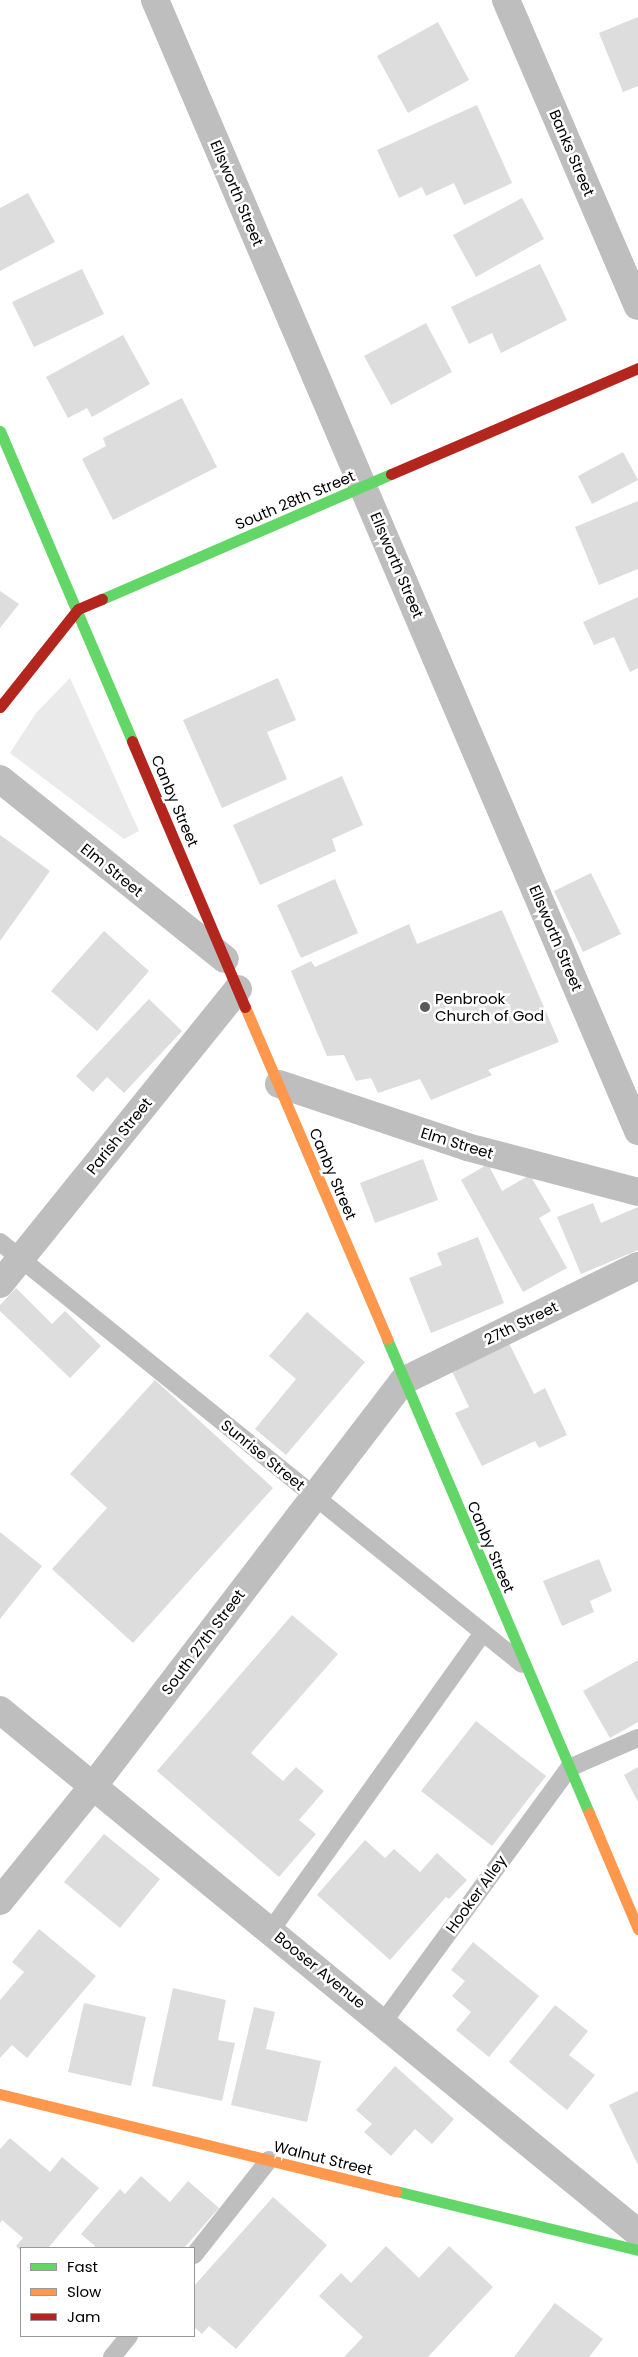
<!DOCTYPE html>
<style>
body{margin:0}
#map{position:relative;width:638px;height:2357px;overflow:hidden;background:#fff;font-family:Poppins,sans-serif}
div>[style]{position:absolute}
.green>*{inset:0;background:#eaeaea}
.building>*{inset:0;background:#ddd}
.lane>*{height:18px;margin:-9px;padding:0 9px;transform-origin:9px;border-radius:9px;background:#bebebe}
.street>*{height:28px;margin:-14px;padding:0 14px;transform-origin:14px;border-radius:14px;background:#bebebe}
.fast>*{height:11px;margin:-5.5px;padding:0 5.5px;transform-origin:5.5px;border-radius:5.5px;background:#63d668}
.slow>*{height:11px;margin:-5.5px;padding:0 5.5px;transform-origin:5.5px;border-radius:5.5px;background:#ff974d}
.jam>*{height:11px;margin:-5.5px;padding:0 5.5px;transform-origin:5.5px;border-radius:5.5px;background:#b3261e}
.dots>*{width:14px;height:14px;translate:-50% -50%;box-sizing:border-box;border:2px solid #fff;border-radius:50%}
span{translate:-50% -50%;white-space:nowrap;text-align:center;line-height:1.15;-webkit-text-stroke:5px #fff;paint-order:stroke}
.street-label{font-size:15px;color:#000}
.poi-label{font-size:15px;color:#000}
.left{translate:0 -50%;text-align:left}
.legend{position:absolute;left:20px;top:2247px;width:175px;height:90px;box-sizing:border-box;background:#fff;border:1px solid #999;margin:0;padding:6px 9px;list-style:none;font-size:15px;color:#000}
.legend li{display:flex;align-items:center;gap:10px;height:25px}
.legend b{width:25px;border:1px solid #999}
</style>
<div id="map">
<div class="green">
<i style="clip-path:polygon(70px 678px,139px 831px,124px 839px,10px 753px,36px 713px)"></i>
</div>
<div class="building">
<i style="clip-path:polygon(638px 17px,638px 86px,623px 92px,599px 33px)"></i>
<i style="clip-path:polygon(438px 22px,469px 80px,408px 113px,377px 56px)"></i>
<i style="clip-path:polygon(477px 105px,512px 183px,464px 205px,454px 183px,426px 196px,422px 187px,399px 198px,377px 150px)"></i>
<i style="clip-path:polygon(28px 193px,55px 242px,0 271px,0 208px)"></i>
<i style="clip-path:polygon(522px 198px,544px 239px,476px 277px,453px 235px)"></i>
<i style="clip-path:polygon(540px 264px,567px 320px,501px 353px,492px 333px,469px 344px,451px 307px)"></i>
<i style="clip-path:polygon(82px 269px,104px 314px,34px 347px,12px 302px)"></i>
<i style="clip-path:polygon(426px 323px,452px 372px,391px 405px,364px 356px)"></i>
<i style="clip-path:polygon(123px 335px,150px 384px,92px 417px,87px 408px,68px 418px,46px 377px)"></i>
<i style="clip-path:polygon(182px 398px,217px 467px,113px 520px,82px 459px,106px 446px,103px 438px)"></i>
<i style="clip-path:polygon(623px 452px,638px 480px,592px 504px,578px 476px)"></i>
<i style="clip-path:polygon(638px 501px,638px 569px,599px 585px,575px 527px)"></i>
<i style="clip-path:polygon(0 591px,19px 604px,0 628px)"></i>
<i style="clip-path:polygon(638px 597px,638px 668px,630px 672px,614px 637px,594px 645px,583px 622px)"></i>
<i style="clip-path:polygon(278px 678px,296px 720px,267px 732px,287px 779px,222px 808px,183px 720px)"></i>
<i style="clip-path:polygon(342px 776px,363px 825px,332px 839px,336px 851px,260px 885px,233px 825px)"></i>
<i style="clip-path:polygon(0 835px,50px 871px,0 941px)"></i>
<i style="clip-path:polygon(591px 873px,621px 934px,583px 952px,554px 891px)"></i>
<i style="clip-path:polygon(335px 879px,358px 933px,301px 958px,277px 905px)"></i>
<i style="clip-path:polygon(502px 910px,559px 1042px,488px 1070px,492px 1075px,431px 1100px,420px 1079px,378px 1093px,371px 1078px,356px 1081px,344px 1055px,327px 1056px,291px 971px,311px 961px,315px 967px,409px 924px,417px 944px)"></i>
<i style="clip-path:polygon(104px 931px,149px 971px,97px 1031px,51px 991px)"></i>
<i style="clip-path:polygon(149px 999px,182px 1031px,124px 1093px,107px 1077px,93px 1092px,76px 1076px)"></i>
<i style="clip-path:polygon(423px 1159px,438px 1200px,375px 1223px,360px 1183px)"></i>
<i style="clip-path:polygon(488px 1164px,502px 1191px,530px 1175px,551px 1211px,539px 1218px,567px 1268px,523px 1292px,461px 1180px)"></i>
<i style="clip-path:polygon(593px 1203px,601px 1223px,638px 1207px,638px 1250px,581px 1274px,557px 1217px)"></i>
<i style="clip-path:polygon(478px 1237px,504px 1303px,431px 1333px,409px 1278px,442px 1265px,437px 1253px)"></i>
<i style="clip-path:polygon(16px 1288px,52px 1324px,65px 1311px,101px 1346px,70px 1378px,0 1311px,0 1305px)"></i>
<i style="clip-path:polygon(307px 1312px,365px 1362px,286px 1455px,255px 1429px,296px 1379px,269px 1356px)"></i>
<i style="clip-path:polygon(507px 1339px,534px 1394px,545px 1388px,567px 1435px,539px 1448px,535px 1441px,482px 1466px,455px 1413px,469px 1407px,450px 1367px)"></i>
<i style="clip-path:polygon(155px 1380px,273px 1488px,133px 1643px,52px 1569px,107px 1508px,70px 1474px)"></i>
<i style="clip-path:polygon(0 1532px,42px 1566px,0 1619px)"></i>
<i style="clip-path:polygon(599px 1559px,612px 1591px,590px 1601px,594px 1612px,562px 1626px,543px 1581px)"></i>
<i style="clip-path:polygon(292px 1615px,338px 1654px,251px 1753px,283px 1781px,296px 1767px,324px 1791px,299px 1820px,316px 1834px,279px 1877px,157px 1771px)"></i>
<i style="clip-path:polygon(638px 1660px,638px 1722px,610px 1738px,583px 1691px)"></i>
<i style="clip-path:polygon(476px 1721px,546px 1776px,492px 1846px,421px 1791px)"></i>
<i style="clip-path:polygon(638px 1767px,638px 1802px,624px 1775px)"></i>
<i style="clip-path:polygon(104px 1834px,160px 1879px,120px 1928px,64px 1882px)"></i>
<i style="clip-path:polygon(365px 1840px,385px 1858px,394px 1849px,420px 1872px,437px 1853px,467px 1880px,449px 1899px,446px 1897px,390px 1960px,317px 1895px)"></i>
<i style="clip-path:polygon(39px 1929px,96px 1976px,27px 2058px,12px 2045px,0 2058px,0 2000px,24px 1972px,12px 1962px)"></i>
<i style="clip-path:polygon(473px 1942px,539px 1996px,489px 2057px,456px 2030px,471px 2012px,452px 1996px,465px 1981px,451px 1970px)"></i>
<i style="clip-path:polygon(173px 1988px,226px 2000px,218px 2040px,235px 2043px,222px 2101px,152px 2086px)"></i>
<i style="clip-path:polygon(84px 2003px,146px 2017px,131px 2086px,68px 2072px)"></i>
<i style="clip-path:polygon(555px 2005px,588px 2031px,569px 2055px,595px 2075px,567px 2110px,509px 2062px)"></i>
<i style="clip-path:polygon(254px 2007px,275px 2012px,266px 2049px,321px 2061px,307px 2122px,231px 2105px)"></i>
<i style="clip-path:polygon(395px 2066px,454px 2119px,432px 2144px,415px 2129px,391px 2156px,364px 2132px,372px 2124px,356px 2110px)"></i>
<i style="clip-path:polygon(638px 2091px,638px 2165px,609px 2105px)"></i>
<i style="clip-path:polygon(10px 2138px,50px 2172px,62px 2157px,99px 2188px,48px 2248px,21px 2251px,16px 2246px,23px 2238px,2px 2220px,0 2223px,0 2149px)"></i>
<i style="clip-path:polygon(141px 2176px,170px 2202px,188px 2181px,219px 2208px,184px 2248px,93px 2248px,95px 2246px,81px 2234px,120px 2189px,125px 2194px)"></i>
<i style="clip-path:polygon(273px 2197px,327px 2245px,236px 2349px,209px 2326px,202px 2334px,194px 2327px,194px 2286px)"></i>
<i style="clip-path:polygon(386px 2246px,419px 2278px,449px 2246px,493px 2287px,428px 2357px,344px 2357px,363px 2337px,319px 2296px,341px 2273px,351px 2283px)"></i>
<i style="clip-path:polygon(555px 2303px,603px 2339px,589px 2357px,514px 2357px)"></i>
</div>
<div class="lane">
<i style="left:0;top:1242px;width:671px;rotate:38.95deg"></i>
<i style="left:271px;top:1930px;width:365px;rotate:-54.5deg"></i>
<i style="left:384px;top:2021px;width:313px;rotate:-53.8deg"></i>
<i style="left:569px;top:1768px;width:75px;rotate:-23.5deg"></i>
<i style="left:194px;top:2255px;width:121px;rotate:-51.7deg"></i>
<i style="left:112px;top:2357px;width:27px;rotate:-51deg"></i>
</div>
<div class="street">
<i style="left:155px;top:0;width:1230px;rotate:66.87deg"></i>
<i style="left:506px;top:0;width:333px;rotate:66.7deg"></i>
<i style="left:0;top:779px;width:288px;rotate:38.7deg"></i>
<i style="left:279px;top:1084px;width:198px;rotate:18.5deg"></i>
<i style="left:467px;top:1147px;width:177px;rotate:14.7deg"></i>
<i style="left:0;top:1284px;width:379px;rotate:-51.1deg"></i>
<i style="left:0;top:1710px;width:825px;rotate:39.34deg"></i>
<i style="left:0;top:1901px;width:149px;rotate:-51deg"></i>
<i style="left:94px;top:1785px;width:509px;rotate:-52.59deg"></i>
<i style="left:403px;top:1381px;width:262px;rotate:-26.1deg"></i>
</div>
<div class="fast">
<i style="left:0;top:431px;width:337px;rotate:66.9deg"></i>
<i style="left:102px;top:599px;width:315px;rotate:-23.4deg"></i>
<i style="left:387px;top:1339px;width:515px;rotate:66.92deg"></i>
<i style="left:396px;top:2191px;width:249px;rotate:13.7deg"></i>
</div>
<div class="slow">
<i style="left:245px;top:1007px;width:361px;rotate:66.8deg"></i>
<i style="left:589px;top:1813px;width:126px;rotate:67.1deg"></i>
<i style="left:0;top:2094px;width:408px;rotate:13.8deg"></i>
</div>
<div class="jam">
<i style="left:391px;top:474px;width:269px;rotate:-23.2deg"></i>
<i style="left:0;top:707px;width:125px;rotate:-51.5deg"></i>
<i style="left:78px;top:609px;width:26px;rotate:-23deg"></i>
<i style="left:132px;top:741px;width:289px;rotate:67deg"></i>
</div>
<div class="dots">
<i style="left:425px;top:1007px;background:#595959"></i>
</div>
<div class="street-label">
<span style="left:572px;top:153px;rotate:67deg">Banks Street</span>
<span style="left:237px;top:193px;rotate:67deg">Ellsworth Street</span>
<span style="left:295px;top:500px;rotate:-23deg">South 28th Street</span>
<span style="left:397px;top:565px;rotate:67deg">Ellsworth Street</span>
<span style="left:175px;top:801px;rotate:67deg">Canby Street</span>
<span style="left:112px;top:870px;rotate:39deg">Elm Street</span>
<span style="left:556px;top:938px;rotate:67deg">Ellsworth Street</span>
<span style="left:119px;top:1136px;rotate:-51deg">Parish Street</span>
<span style="left:457px;top:1143px;rotate:17deg">Elm Street</span>
<span style="left:333px;top:1174px;rotate:67deg">Canby Street</span>
<span style="left:521px;top:1323px;rotate:-26deg">27th Street</span>
<span style="left:263px;top:1455px;rotate:39deg">Sunrise Street</span>
<span style="left:491px;top:1547px;rotate:67deg">Canby Street</span>
<span style="left:203px;top:1642px;rotate:-53deg">South 27th Street</span>
<span style="left:476px;top:1894px;rotate:-54deg">Hooker Alley</span>
<span style="left:320px;top:1970px;rotate:39deg">Booser Avenue</span>
<span style="left:323px;top:2158px;rotate:14deg">Walnut Street</span>
</div>
<div class="poi-label">
<span class="left" style="left:435px;top:1007px">Penbrook<br>Church of God</span>
</div>
<ul class="legend">
<li><b style="height:6px;background:#63d668"></b>Fast</li>
<li><b style="height:6px;background:#ff974d"></b>Slow</li>
<li><b style="height:6px;background:#b3261e"></b>Jam</li>
</ul>
</div>
